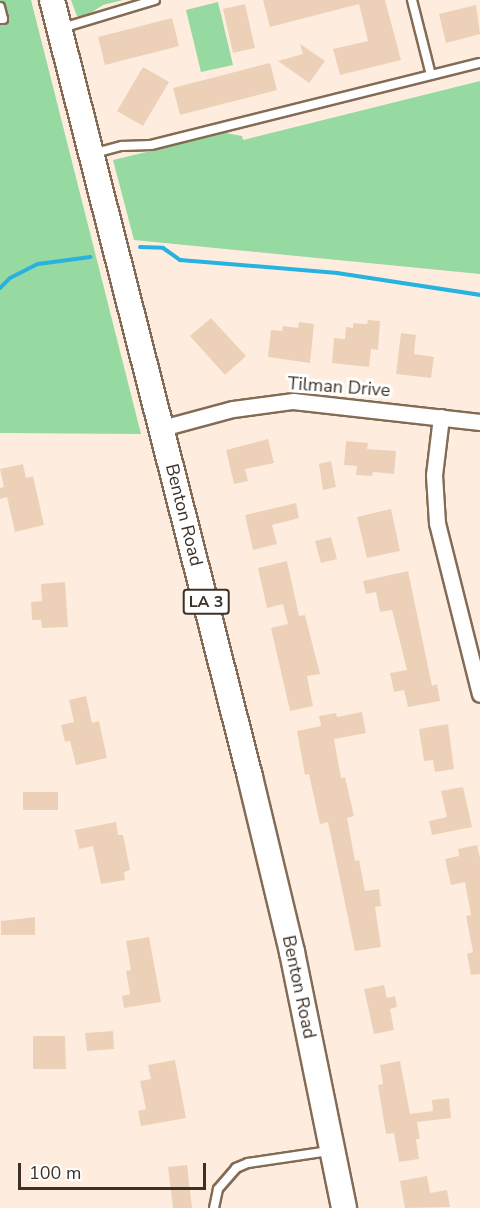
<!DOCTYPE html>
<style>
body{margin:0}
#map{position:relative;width:480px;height:1208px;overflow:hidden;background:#feedde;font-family:"Nunito Sans",sans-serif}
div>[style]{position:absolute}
.green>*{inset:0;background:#96daa2}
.stream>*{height:4px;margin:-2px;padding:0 2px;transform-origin:2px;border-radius:2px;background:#27b2e0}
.building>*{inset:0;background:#ecd1b8}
.roads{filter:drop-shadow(2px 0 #836b55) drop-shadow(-2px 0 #836b55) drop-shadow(0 2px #836b55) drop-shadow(0 -2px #836b55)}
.service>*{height:8px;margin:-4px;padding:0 4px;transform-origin:4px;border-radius:4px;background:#fff}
.minor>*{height:15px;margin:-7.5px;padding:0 7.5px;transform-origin:7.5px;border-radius:7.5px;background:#fff}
.primary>*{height:24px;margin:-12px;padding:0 12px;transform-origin:12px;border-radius:12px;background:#fff}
span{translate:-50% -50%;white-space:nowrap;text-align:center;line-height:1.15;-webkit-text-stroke:6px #fff;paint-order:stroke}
.shield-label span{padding:2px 4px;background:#fff;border:2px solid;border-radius:4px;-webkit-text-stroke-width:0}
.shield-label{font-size:16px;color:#3b3127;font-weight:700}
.street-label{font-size:18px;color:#3b3127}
.scale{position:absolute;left:18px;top:1163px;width:188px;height:27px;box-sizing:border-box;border:3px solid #3b3127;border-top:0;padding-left:8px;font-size:18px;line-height:21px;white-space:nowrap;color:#3b3127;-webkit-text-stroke:4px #fff;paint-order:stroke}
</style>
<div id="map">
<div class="green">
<i style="clip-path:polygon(0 0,31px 0,141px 434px,0 433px)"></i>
<i style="clip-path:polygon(71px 0,123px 0,103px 5px,83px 18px,77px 16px)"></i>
<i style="clip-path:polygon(218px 2px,233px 65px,201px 72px,186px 10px)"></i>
<i style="clip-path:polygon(480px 81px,480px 274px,134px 240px,113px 160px,226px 133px,242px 136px,243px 140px)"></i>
</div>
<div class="stream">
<i style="left:140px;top:247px;width:23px;rotate:2deg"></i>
<i style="left:163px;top:248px;width:21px;rotate:35deg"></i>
<i style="left:180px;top:260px;width:158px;rotate:4.7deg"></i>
<i style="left:337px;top:273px;width:145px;rotate:8.7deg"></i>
<i style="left:0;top:288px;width:14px;rotate:-45deg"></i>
<i style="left:10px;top:278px;width:31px;rotate:-27deg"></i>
<i style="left:38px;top:264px;width:53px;rotate:-7.5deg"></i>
</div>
<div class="building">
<i style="clip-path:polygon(263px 0,385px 0,401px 60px,340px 75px,333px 49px,368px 41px,359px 4px,270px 27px)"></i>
<i style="clip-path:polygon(245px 4px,255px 48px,233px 53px,223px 9px)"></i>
<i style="clip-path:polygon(476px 5px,480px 34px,446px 43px,439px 14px)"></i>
<i style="clip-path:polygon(172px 18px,179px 46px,105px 65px,98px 37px)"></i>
<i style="clip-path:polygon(300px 44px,325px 61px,309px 83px,278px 61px,303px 54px)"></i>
<i style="clip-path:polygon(270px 63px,277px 90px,180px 115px,173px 88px)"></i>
<i style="clip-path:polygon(143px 67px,169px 82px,143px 126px,117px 111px)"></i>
<i style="clip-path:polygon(211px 318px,246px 356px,225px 375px,190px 336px)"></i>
<i style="clip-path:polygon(368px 320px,380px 321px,378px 350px,371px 349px,369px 367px,332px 363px,334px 338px,345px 339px,346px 327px,353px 328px,353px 323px,367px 324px)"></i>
<i style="clip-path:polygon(299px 322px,314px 324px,310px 363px,268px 357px,271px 330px,282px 331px,283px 326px,298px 328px)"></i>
<i style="clip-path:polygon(401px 333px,416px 335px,414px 354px,434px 357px,431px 378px,396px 374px)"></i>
<i style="clip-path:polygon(268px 439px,274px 463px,245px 469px,248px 481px,234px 484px,226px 450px)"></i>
<i style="clip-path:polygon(346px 441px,368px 443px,367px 449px,396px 451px,394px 474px,373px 472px,372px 476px,356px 475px,357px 466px,344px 465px)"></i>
<i style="clip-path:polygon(331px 461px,336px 487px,323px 490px,319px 464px)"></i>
<i style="clip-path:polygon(23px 464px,26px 478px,33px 476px,44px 525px,15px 532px,7px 497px,0 499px,0 488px,4px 487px,0 469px)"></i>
<i style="clip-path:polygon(296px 503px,299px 518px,272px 525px,277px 544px,253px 550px,245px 515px)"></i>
<i style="clip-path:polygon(391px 509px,400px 551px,367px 558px,357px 517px)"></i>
<i style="clip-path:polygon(331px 537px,337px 559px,321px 563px,315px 541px)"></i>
<i style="clip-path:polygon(287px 561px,299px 616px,305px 615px,320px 674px,307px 676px,313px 706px,290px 711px,271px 628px,288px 624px,283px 604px,267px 608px,258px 568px)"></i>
<i style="clip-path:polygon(408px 571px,432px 686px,437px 684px,440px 701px,408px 707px,404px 690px,394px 692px,390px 673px,407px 670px,392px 610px,380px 612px,376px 592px,366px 594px,363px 581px)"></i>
<i style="clip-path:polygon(65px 582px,68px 627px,42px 628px,41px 620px,32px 620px,31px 602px,42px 601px,41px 584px)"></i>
<i style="clip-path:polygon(86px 696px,92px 723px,99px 721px,107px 758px,76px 765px,70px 741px,65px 742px,61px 725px,74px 722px,69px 700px)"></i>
<i style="clip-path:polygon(362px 712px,366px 733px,334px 739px,341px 778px,345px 777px,354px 816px,347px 818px,355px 861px,359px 860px,365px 891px,379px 889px,381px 906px,375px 907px,381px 947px,355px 951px,328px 822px,320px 824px,309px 774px,305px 775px,297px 731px,321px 726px,319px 716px,336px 713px,337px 717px)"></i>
<i style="clip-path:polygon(448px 724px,454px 769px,435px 772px,433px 760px,424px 761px,419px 729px)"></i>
<i style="clip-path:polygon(463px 787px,472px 827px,432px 835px,429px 821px,447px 817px,441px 791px)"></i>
<i style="clip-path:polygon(23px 792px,58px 792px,58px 810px,23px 810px)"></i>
<i style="clip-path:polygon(116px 822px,118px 835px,123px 835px,130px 870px,124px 872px,125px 880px,101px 884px,93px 846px,79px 849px,75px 830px)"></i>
<i style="clip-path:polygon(477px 845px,480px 858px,480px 974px,471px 975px,467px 954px,473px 952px,466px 916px,471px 915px,465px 882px,451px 885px,445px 859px,459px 856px,458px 849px)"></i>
<i style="clip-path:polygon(35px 917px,35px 935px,1px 935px,1px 921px)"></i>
<i style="clip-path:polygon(149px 937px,161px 1002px,124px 1008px,122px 996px,130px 994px,126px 971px,131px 970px,126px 941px)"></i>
<i style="clip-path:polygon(384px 985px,387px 998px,395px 996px,397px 1007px,390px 1009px,394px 1030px,374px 1034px,364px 989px)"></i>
<i style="clip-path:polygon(113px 1031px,114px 1049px,87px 1051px,85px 1033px)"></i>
<i style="clip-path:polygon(33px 1036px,65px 1036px,66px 1069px,33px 1069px)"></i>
<i style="clip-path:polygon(175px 1060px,186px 1118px,141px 1126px,138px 1111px,146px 1109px,140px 1081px,151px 1079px,148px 1065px)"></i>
<i style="clip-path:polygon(400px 1061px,410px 1114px,433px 1111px,432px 1100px,449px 1098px,451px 1118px,417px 1122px,420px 1139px,416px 1139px,419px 1159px,399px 1162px,394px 1133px,386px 1134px,378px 1085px,383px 1084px,380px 1065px)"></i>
<i style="clip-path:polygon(187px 1165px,192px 1208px,173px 1208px,168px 1167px)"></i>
<i style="clip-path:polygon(427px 1176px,430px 1193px,447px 1190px,450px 1207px,405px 1208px,400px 1181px)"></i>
</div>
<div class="roads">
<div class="service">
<i style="left:412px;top:0;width:77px;rotate:75.8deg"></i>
<i style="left:0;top:7px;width:12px;rotate:76deg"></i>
<i style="left:3px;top:19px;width:3px;rotate:180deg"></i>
<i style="left:62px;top:28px;width:97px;rotate:-16.8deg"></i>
<i style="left:95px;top:153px;width:28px;rotate:-15deg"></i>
<i style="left:122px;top:146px;width:29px;rotate:-2deg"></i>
<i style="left:151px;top:145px;width:339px;rotate:-14deg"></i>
<i style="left:214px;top:1208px;width:19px;rotate:-78deg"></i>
<i style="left:218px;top:1189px;width:28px;rotate:-49deg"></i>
<i style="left:236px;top:1168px;width:13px;rotate:-23deg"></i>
<i style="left:248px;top:1163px;width:82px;rotate:-8.4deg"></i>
</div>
<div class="minor">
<i style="left:441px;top:417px;width:58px;rotate:96.9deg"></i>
<i style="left:434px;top:475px;width:48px;rotate:86.4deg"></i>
<i style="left:437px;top:523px;width:176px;rotate:75.9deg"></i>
<i style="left:162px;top:428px;width:73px;rotate:-15deg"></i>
<i style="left:233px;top:409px;width:61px;rotate:-7.6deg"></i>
<i style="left:293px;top:401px;width:188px;rotate:6.4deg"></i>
</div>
<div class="primary">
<i style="left:52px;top:0;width:802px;rotate:75.7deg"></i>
<i style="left:250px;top:777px;width:180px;rotate:76.5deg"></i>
<i style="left:292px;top:952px;width:261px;rotate:78.5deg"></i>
</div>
</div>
<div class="shield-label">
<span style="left:206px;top:602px">LA 3</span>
</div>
<div class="street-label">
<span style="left:339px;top:387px;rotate:4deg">Tilman Drive</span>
<span style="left:184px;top:515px;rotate:76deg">Benton Road</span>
<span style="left:299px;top:987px;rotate:78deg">Benton Road</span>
</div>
<div class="scale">100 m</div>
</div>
